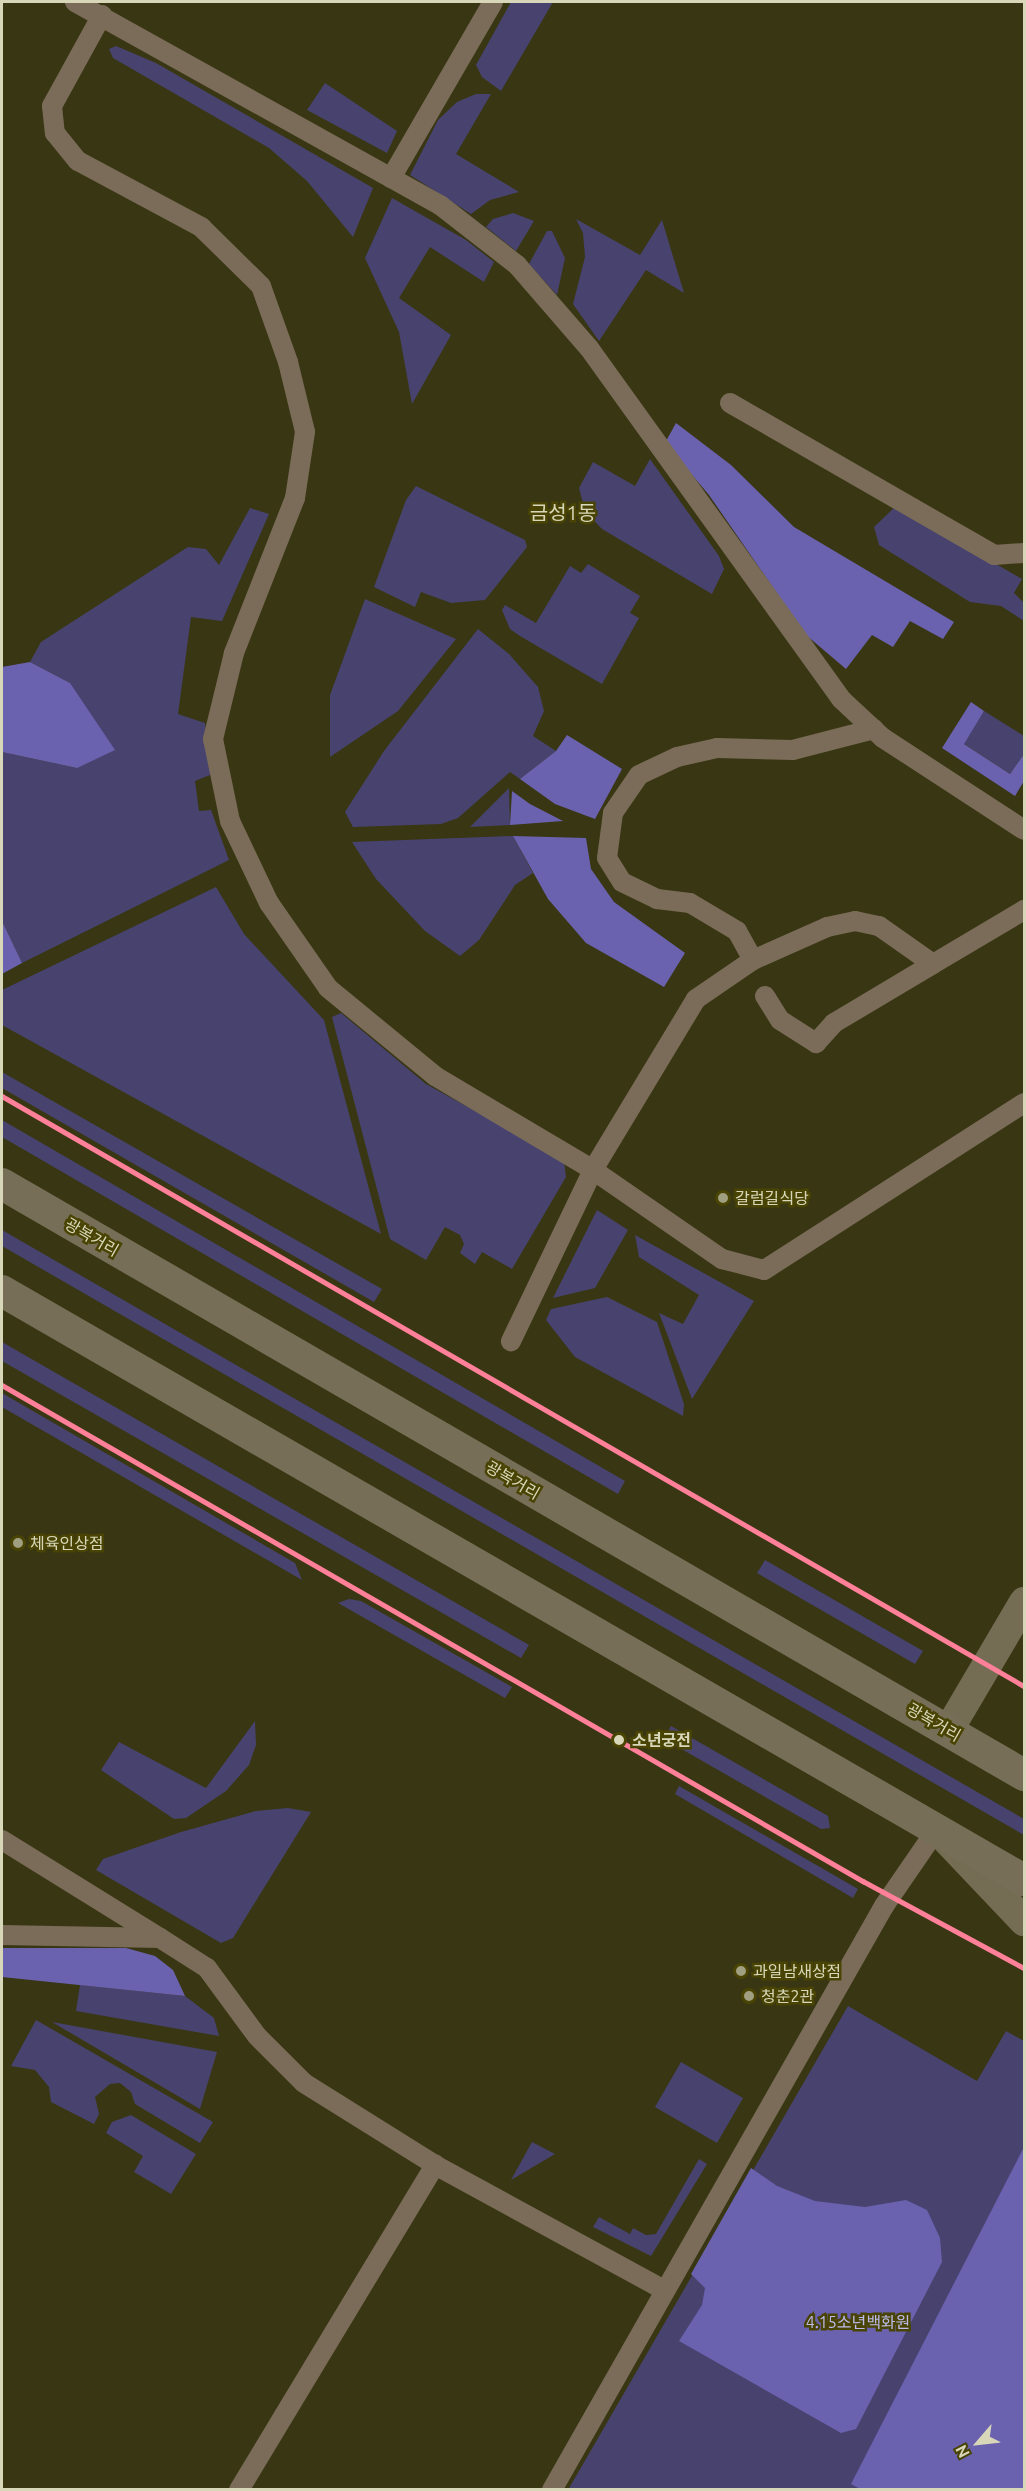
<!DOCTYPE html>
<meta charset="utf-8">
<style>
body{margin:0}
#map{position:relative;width:1026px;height:2491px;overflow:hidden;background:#393613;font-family:Ubuntu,"Noto Sans KR",sans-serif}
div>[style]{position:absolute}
.green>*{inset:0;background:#47436e}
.forest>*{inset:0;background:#6a62af}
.minor>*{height:20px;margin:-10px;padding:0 10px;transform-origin:10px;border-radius:10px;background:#7a6c58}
.primary>*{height:30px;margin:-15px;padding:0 15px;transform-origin:15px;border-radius:15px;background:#756c54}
.trunk>*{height:32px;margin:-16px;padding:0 16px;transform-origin:16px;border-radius:16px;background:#776e57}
.tram-1>*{height:4.5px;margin:-2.25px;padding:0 2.25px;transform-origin:2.25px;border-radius:2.25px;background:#ff8098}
.dots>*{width:16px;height:16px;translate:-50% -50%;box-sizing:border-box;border:3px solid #494403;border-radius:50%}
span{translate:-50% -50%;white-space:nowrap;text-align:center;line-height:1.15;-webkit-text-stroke:5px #494403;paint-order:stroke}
.poi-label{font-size:16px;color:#d8d7b9}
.left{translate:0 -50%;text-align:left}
.street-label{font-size:16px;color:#d8d7b9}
.stop-label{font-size:16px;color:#d8d7b9;font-weight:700}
.park-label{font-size:16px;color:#bcbbec}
.quarter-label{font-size:20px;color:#d8d7b9}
.frame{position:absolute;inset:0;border:3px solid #d8d7b9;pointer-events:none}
.north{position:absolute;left:948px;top:2413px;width:60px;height:60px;-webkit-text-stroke:4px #494403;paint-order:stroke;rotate:242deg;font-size:16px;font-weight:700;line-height:24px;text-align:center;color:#d8d7b9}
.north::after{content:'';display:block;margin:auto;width:21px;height:27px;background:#d8d7b9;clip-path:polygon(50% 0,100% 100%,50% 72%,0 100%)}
</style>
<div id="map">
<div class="green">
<i style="clip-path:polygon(511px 2px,553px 2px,501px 91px,482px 77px,476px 65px)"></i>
<i style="clip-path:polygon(116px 46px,156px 63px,373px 188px,353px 237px,307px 181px,269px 148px,113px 58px,109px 49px)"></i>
<i style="clip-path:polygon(325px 83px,397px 131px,387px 153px,307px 110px)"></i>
<i style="clip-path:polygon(476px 94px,491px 94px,456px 154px,519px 192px,490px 200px,471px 214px,410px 175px,438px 120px,457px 102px)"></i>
<i style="clip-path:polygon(392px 198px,466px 240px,494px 262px,484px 282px,430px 247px,399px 298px,451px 335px,412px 404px,399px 332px,365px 258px)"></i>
<i style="clip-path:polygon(513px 213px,534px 221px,516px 251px,486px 227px,493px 219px)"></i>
<i style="clip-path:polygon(576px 219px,640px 255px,662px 220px,684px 293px,646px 270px,599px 341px,573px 304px,585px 257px,583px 233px)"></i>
<i style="clip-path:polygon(547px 231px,552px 231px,565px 258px,557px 295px,529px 264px)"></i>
<i style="clip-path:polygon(650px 459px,719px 556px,724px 569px,712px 594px,602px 529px,585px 511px,579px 488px,593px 462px,635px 486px)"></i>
<i style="clip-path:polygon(416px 486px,525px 540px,527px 547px,485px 600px,451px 603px,421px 592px,415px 607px,374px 587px,406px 500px)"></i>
<i style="clip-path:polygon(896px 506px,1022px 579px,1014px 593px,1024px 603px,1024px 621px,1001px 606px,970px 602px,879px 545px,874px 527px)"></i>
<i style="clip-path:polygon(250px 508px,269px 514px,222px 621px,191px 617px,178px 714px,205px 723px,211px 767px,210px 775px,195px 781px,199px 811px,211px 810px,229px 860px,22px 963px,2px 921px,2px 752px,77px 768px,70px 683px,30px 662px,41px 642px,188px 547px,206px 549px,219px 565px)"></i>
<i style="clip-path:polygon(588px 564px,640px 596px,630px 613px,639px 618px,602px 684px,520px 636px,510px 629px,502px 610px,505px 605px,536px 623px,570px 566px,581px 573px)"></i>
<i style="clip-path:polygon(365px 599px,456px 639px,398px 711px,330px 757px,330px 695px)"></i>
<i style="clip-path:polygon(478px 629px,509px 654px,538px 687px,544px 711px,533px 736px,556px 751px,520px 779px,510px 772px,458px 818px,441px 824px,353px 827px,345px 812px,384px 751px)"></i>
<i style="clip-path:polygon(984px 711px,1024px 736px,1024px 754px,1010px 774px,963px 743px)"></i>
<i style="clip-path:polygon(509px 788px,510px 825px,470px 827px)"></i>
<i style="clip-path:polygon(513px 836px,533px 873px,515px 885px,479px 940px,460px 956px,425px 931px,376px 879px,352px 842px)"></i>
<i style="clip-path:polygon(216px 887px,244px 934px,324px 1020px,381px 1234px,2px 1025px,2px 990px)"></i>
<i style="clip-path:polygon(341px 1013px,426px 1084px,564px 1160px,566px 1177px,512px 1269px,482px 1252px,475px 1264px,460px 1253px,464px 1244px,460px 1235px,445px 1227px,426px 1260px,390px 1239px,332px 1017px)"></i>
<i style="clip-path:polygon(2px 1072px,382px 1289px,374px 1302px,2px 1088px)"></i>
<i style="clip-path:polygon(2px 1120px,625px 1481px,618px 1494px,2px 1137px)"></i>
<i style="clip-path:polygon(597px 1210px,628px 1230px,595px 1288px,553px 1298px)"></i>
<i style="clip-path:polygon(2px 1230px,1024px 1819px,1024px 1835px,2px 1246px)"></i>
<i style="clip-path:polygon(635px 1235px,754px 1301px,692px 1399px,659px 1313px,683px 1324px,699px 1295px,639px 1257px)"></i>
<i style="clip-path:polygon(607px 1297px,657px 1322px,684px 1404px,683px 1416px,575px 1357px,546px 1320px,551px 1309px)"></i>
<i style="clip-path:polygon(2px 1342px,529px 1645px,521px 1658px,2px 1361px)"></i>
<i style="clip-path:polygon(2px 1393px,295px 1563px,302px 1580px,2px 1407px)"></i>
<i style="clip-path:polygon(765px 1560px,923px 1651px,915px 1664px,757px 1573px)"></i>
<i style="clip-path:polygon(349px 1599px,361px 1601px,512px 1687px,505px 1698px,338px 1603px)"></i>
<i style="clip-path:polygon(255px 1721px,256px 1745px,249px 1765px,226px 1791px,186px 1818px,174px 1819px,101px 1770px,119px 1742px,206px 1788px)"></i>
<i style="clip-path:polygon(671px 1726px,828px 1816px,830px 1828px,821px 1829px,664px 1739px)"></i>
<i style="clip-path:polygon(679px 1786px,858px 1889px,853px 1898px,675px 1794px)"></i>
<i style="clip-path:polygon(288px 1808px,311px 1812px,233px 1938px,221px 1943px,96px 1870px,103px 1859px,181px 1832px,256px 1811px)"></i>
<i style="clip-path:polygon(80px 1985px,185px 1996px,214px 2018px,219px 2036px,76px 2011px)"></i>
<i style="clip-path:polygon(848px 2006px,977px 2081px,1006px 2031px,1024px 2041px,1024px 2489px,568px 2490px)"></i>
<i style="clip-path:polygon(36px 2020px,213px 2122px,200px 2143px,135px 2104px,131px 2092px,120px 2083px,110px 2084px,95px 2097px,99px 2114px,94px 2124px,51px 2102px,49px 2087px,35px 2070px,11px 2066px)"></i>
<i style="clip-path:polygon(52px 2022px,217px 2052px,200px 2109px)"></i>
<i style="clip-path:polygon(681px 2062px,743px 2098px,717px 2143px,655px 2107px)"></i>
<i style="clip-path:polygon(131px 2115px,196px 2154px,171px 2194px,134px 2172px,143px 2156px,106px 2133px,112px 2122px)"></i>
<i style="clip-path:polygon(532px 2142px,555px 2154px,511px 2180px)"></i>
<i style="clip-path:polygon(699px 2159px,707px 2164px,651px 2256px,593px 2227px,599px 2217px,630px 2234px,633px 2228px,646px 2235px,656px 2234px)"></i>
</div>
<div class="forest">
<i style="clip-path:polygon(676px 423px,731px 465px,794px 527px,954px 622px,943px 639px,910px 621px,893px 647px,872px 635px,846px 669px,806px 635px,709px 495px,665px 443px)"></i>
<i style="clip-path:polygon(30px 662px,70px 683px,115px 750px,77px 768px,2px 752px,2px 667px)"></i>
<i style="clip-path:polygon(971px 702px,984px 711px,964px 744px,1010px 774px,1024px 754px,1024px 781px,1015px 796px,942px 748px)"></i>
<i style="clip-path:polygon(567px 735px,622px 769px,595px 819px,555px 804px,520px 779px,556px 751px)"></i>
<i style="clip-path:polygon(512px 791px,530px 804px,563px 821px,510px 825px)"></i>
<i style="clip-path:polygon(513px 836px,586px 838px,591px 869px,614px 902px,685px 953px,664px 987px,586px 943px,548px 899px)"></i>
<i style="clip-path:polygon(2px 921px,22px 963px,2px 974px)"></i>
<i style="clip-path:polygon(2px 1948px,126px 1948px,155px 1956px,173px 1970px,185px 1996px,2px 1977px)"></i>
<i style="clip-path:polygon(1024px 2147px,1024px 2489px,860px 2489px,851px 2484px)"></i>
<i style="clip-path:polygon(751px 2168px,777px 2186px,815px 2201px,865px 2207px,906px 2200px,927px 2210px,940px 2238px,942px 2262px,856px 2429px,841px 2433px,679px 2341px,702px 2305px,705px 2288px,691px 2274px)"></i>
</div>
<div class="minor">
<i style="left:75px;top:2px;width:418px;rotate:29.1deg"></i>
<i style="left:440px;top:205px;width:98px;rotate:37.9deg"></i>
<i style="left:517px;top:265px;width:110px;rotate:49.1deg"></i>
<i style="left:589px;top:348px;width:432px;rotate:54.3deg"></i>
<i style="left:841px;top:699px;width:57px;rotate:42.9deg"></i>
<i style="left:883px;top:738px;width:168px;rotate:33.1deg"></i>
<i style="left:102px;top:15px;width:104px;rotate:118.8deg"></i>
<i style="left:52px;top:106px;width:27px;rotate:84deg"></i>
<i style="left:55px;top:133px;width:36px;rotate:51deg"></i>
<i style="left:78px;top:161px;width:140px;rotate:28.2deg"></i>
<i style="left:201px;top:227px;width:84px;rotate:44.5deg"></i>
<i style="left:261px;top:286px;width:81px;rotate:70.4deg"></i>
<i style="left:288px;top:362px;width:72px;rotate:76.3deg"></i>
<i style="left:305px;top:432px;width:67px;rotate:98.6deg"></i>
<i style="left:295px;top:498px;width:167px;rotate:111.5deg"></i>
<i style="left:234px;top:653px;width:89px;rotate:103.7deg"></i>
<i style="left:213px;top:739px;width:84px;rotate:78.3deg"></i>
<i style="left:230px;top:821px;width:91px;rotate:64.6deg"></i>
<i style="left:269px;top:903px;width:103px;rotate:55.2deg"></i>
<i style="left:328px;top:988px;width:139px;rotate:39.4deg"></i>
<i style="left:435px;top:1076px;width:184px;rotate:30.7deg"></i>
<i style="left:593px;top:1170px;width:190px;rotate:115.6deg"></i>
<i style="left:391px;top:178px;width:203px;rotate:-59.9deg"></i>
<i style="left:730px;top:403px;width:305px;rotate:29.9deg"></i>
<i style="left:994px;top:555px;width:30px;rotate:-4deg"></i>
<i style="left:874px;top:729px;width:84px;rotate:165.5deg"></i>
<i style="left:793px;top:750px;width:76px;rotate:-178.5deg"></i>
<i style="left:717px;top:748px;width:41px;rotate:167.3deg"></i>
<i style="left:677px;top:757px;width:42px;rotate:154.7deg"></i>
<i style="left:639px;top:775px;width:46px;rotate:124.4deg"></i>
<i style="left:613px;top:813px;width:45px;rotate:97.6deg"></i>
<i style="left:607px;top:858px;width:28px;rotate:58deg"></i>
<i style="left:622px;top:882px;width:39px;rotate:26deg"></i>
<i style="left:657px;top:899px;width:33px;rotate:7deg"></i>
<i style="left:690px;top:903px;width:55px;rotate:30.8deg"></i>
<i style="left:737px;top:931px;width:33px;rotate:61deg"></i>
<i style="left:753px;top:960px;width:81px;rotate:-24deg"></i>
<i style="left:827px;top:927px;width:29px;rotate:-12deg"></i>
<i style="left:855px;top:921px;width:25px;rotate:12deg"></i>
<i style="left:879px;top:926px;width:66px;rotate:35.1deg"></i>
<i style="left:933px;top:964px;width:106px;rotate:-30.7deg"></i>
<i style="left:753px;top:960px;width:69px;rotate:145.6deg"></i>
<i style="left:696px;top:999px;width:200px;rotate:121.1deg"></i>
<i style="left:593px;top:1170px;width:157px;rotate:34.6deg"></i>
<i style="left:722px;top:1259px;width:43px;rotate:14.7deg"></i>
<i style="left:764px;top:1270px;width:309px;rotate:-32.7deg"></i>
<i style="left:765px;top:996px;width:28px;rotate:58deg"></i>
<i style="left:780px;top:1020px;width:43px;rotate:32.6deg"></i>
<i style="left:816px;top:1043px;width:27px;rotate:-48deg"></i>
<i style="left:834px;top:1023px;width:115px;rotate:-30.8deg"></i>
<i style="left:2px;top:1840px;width:186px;rotate:31.8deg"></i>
<i style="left:2px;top:1935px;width:158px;rotate:1.1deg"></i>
<i style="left:160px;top:1938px;width:56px;rotate:32.6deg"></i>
<i style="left:207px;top:1968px;width:84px;rotate:53.7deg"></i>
<i style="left:257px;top:2036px;width:66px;rotate:45deg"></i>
<i style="left:304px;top:2083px;width:155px;rotate:32deg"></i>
<i style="left:239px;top:2490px;width:380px;rotate:-58.9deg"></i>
<i style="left:435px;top:2165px;width:261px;rotate:28.6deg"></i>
<i style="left:552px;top:2490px;width:672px;rotate:-60.38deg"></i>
<i style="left:884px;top:1906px;width:93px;rotate:-55.5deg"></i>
</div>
<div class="primary">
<i style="left:948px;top:1731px;width:150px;rotate:-59.5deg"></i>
<i style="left:947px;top:1840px;width:112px;rotate:46.5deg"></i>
</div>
<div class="trunk">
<i style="left:2px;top:1184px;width:1181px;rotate:30.04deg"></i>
<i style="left:2px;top:1291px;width:1180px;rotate:29.96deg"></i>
</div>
<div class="tram-1">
<i style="left:2px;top:1096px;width:1180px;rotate:30deg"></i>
<i style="left:2px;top:1385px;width:994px;rotate:29.95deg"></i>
<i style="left:863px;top:1881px;width:183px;rotate:28.4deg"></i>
</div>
<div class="dots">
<i style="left:723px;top:1198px;background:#a09f7f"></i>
<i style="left:18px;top:1543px;background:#a09f7f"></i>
<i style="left:619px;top:1740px;background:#d8d7b9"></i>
<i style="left:741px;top:1971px;background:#a09f7f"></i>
<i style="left:749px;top:1996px;background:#a09f7f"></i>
</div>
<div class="poi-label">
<span class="left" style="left:735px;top:1198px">갈럼길식당</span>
<span class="left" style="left:30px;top:1543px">체육인상점</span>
<span class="left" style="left:753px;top:1971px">과일남새상점</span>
<span class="left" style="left:761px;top:1996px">청춘2관</span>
</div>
<div class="street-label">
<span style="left:92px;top:1237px;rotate:30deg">광복거리</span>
<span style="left:513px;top:1480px;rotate:30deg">광복거리</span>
<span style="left:934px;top:1722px;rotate:30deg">광복거리</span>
</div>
<div class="stop-label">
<span class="left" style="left:632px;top:1740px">소년궁전</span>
</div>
<div class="park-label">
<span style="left:858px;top:2322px">4.15소년백화원</span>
</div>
<div class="quarter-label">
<span style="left:563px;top:512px">금성1동</span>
</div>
<div class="frame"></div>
<div class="north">N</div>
</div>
